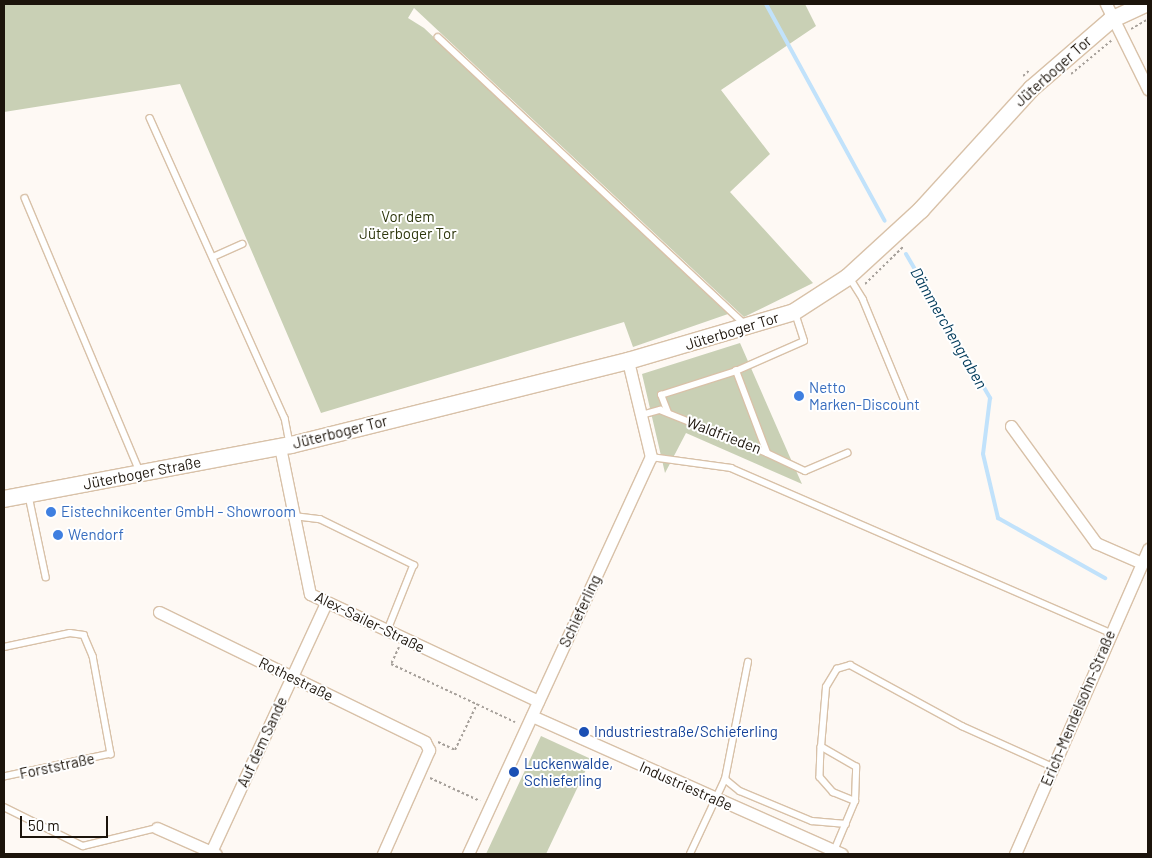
<!DOCTYPE html>
<meta charset="utf-8">
<style>
body{margin:0}
#map{position:relative;width:1152px;height:858px;overflow:hidden;background:#fef9f4;font-family:Barlow,sans-serif}
div>[style]{position:absolute}
.green>*{inset:0;background:#c9d0b5}
.stream>*{height:4px;margin:-2px;padding:0 2px;transform-origin:2px;border-radius:2px;background:#c1e2fb}
.path>*{height:2px;margin-top:-1px;transform-origin:0;background:repeating-linear-gradient(90deg,#a6a09a 0 2.5px,transparent 0 5px)}
.roads{filter:drop-shadow(1px 0 #d8c1a8) drop-shadow(-1px 0 #d8c1a8) drop-shadow(0 1px #d8c1a8) drop-shadow(0 -1px #d8c1a8)}
.service>*{height:5.5px;margin:-2.75px;padding:0 2.75px;transform-origin:2.75px;border-radius:2.75px;background:#fff}
.minor>*{height:11px;margin:-5.5px;padding:0 5.5px;transform-origin:5.5px;border-radius:5.5px;background:#fff}
.secondary>*{height:16px;margin:-8px;padding:0 8px;transform-origin:8px;border-radius:8px;background:#fff}
.dots>*{width:14px;height:14px;translate:-50% -50%;box-sizing:border-box;border:2px solid #fff;border-radius:50%}
span{translate:-50% -50%;white-space:nowrap;text-align:center;line-height:1.15;-webkit-text-stroke:4px #fff;paint-order:stroke}
.street-label{font-size:15px;color:#1c140b}
.park-label{font-size:15px;color:#2e370d}
.shop-label{font-size:15px;color:#366cbe}
.left{translate:0 -50%;text-align:left}
.transit-label{font-size:15px;color:#164399}
.water-label{font-size:16px;color:#003a5a;font-style:italic}
.frame{position:absolute;inset:0;border:5px solid #1c140b;pointer-events:none}
.scale{position:absolute;left:20px;top:816px;width:88px;height:22px;box-sizing:border-box;border:2px solid #1c140b;border-top:0;padding-left:6px;font-size:15px;line-height:18px;white-space:nowrap;color:#1c140b;-webkit-text-stroke:4px #fff;paint-order:stroke}
</style>
<div id="map">
<div class="green">
<i style="clip-path:polygon(4px 4px,805px 4px,816px 26px,721px 90px,770px 154px,730px 192px,813px 283px,744px 317px,414px 8px,408px 18px,424px 28px,728px 314px,633px 347px,624px 322px,321px 413px,180px 84px,4px 112px)"></i>
<i style="clip-path:polygon(740px 343px,789px 455px,802px 484px,686px 433px,665px 473px,642px 374px)"></i>
<i style="clip-path:polygon(541px 736px,591px 759px,546px 854px,486px 854px)"></i>
</div>
<div class="stream">
<i style="left:766px;top:4px;width:247px;rotate:61.3deg"></i>
<i style="left:906px;top:254px;width:167px;rotate:59.7deg"></i>
<i style="left:990px;top:398px;width:56px;rotate:97.1deg"></i>
<i style="left:983px;top:454px;width:66px;rotate:76.8deg"></i>
<i style="left:998px;top:518px;width:123px;rotate:29.3deg"></i>
</div>
<div class="path">
<i style="left:1131px;top:29px;width:20px;rotate:-30deg"></i>
<i style="left:1071px;top:74px;width:53px;rotate:-39.7deg"></i>
<i style="left:1023px;top:76px;width:9px;rotate:-41deg"></i>
<i style="left:865px;top:284px;width:54px;rotate:-44.3deg"></i>
<i style="left:399px;top:647px;width:19px;rotate:115deg"></i>
<i style="left:391px;top:664px;width:137px;rotate:25.1deg"></i>
<i style="left:438px;top:742px;width:19px;rotate:25deg"></i>
<i style="left:455px;top:750px;width:51px;rotate:-64.4deg"></i>
<i style="left:430px;top:778px;width:55px;rotate:24.7deg"></i>
</div>
<div class="roads">
<div class="service">
<i style="left:438px;top:37px;width:420px;rotate:43.1deg"></i>
<i style="left:150px;top:118px;width:329px;rotate:65.8deg"></i>
<i style="left:285px;top:418px;width:25px;rotate:79deg"></i>
<i style="left:25px;top:198px;width:296px;rotate:67.2deg"></i>
<i style="left:213px;top:257px;width:32px;rotate:-24deg"></i>
<i style="left:850px;top:278px;width:25px;rotate:58deg"></i>
<i style="left:863px;top:299px;width:110px;rotate:67.6deg"></i>
<i style="left:668px;top:413px;width:19px;rotate:-111deg"></i>
<i style="left:661px;top:395px;width:79px;rotate:-17.7deg"></i>
<i style="left:642px;top:415px;width:19px;rotate:-16deg"></i>
<i style="left:660px;top:410px;width:115px;rotate:21.9deg"></i>
<i style="left:767px;top:453px;width:88px;rotate:-110.7deg"></i>
<i style="left:736px;top:371px;width:74px;rotate:-23.8deg"></i>
<i style="left:804px;top:341px;width:28px;rotate:-108deg"></i>
<i style="left:767px;top:453px;width:42px;rotate:25.3deg"></i>
<i style="left:805px;top:471px;width:46px;rotate:-23.2deg"></i>
<i style="left:651px;top:457px;width:81px;rotate:7.8deg"></i>
<i style="left:731px;top:468px;width:413px;rotate:23.5deg"></i>
<i style="left:29px;top:496px;width:83px;rotate:78.1deg"></i>
<i style="left:294px;top:516px;width:26px;rotate:7deg"></i>
<i style="left:320px;top:519px;width:105px;rotate:26.1deg"></i>
<i style="left:414px;top:565px;width:70px;rotate:111.8deg"></i>
<i style="left:4px;top:647px;width:67px;rotate:-12deg"></i>
<i style="left:70px;top:633px;width:14px;rotate:8deg"></i>
<i style="left:84px;top:635px;width:23px;rotate:67deg"></i>
<i style="left:93px;top:656px;width:100px;rotate:79.6deg"></i>
<i style="left:111px;top:754px;width:109px;rotate:167.9deg"></i>
<i style="left:821px;top:747px;width:30px;rotate:92deg"></i>
<i style="left:820px;top:777px;width:20px;rotate:49deg"></i>
<i style="left:833px;top:792px;width:24px;rotate:22deg"></i>
<i style="left:725px;top:779px;width:119px;rotate:-78.9deg"></i>
<i style="left:4px;top:807px;width:88px;rotate:26.3deg"></i>
<i style="left:83px;top:846px;width:76px;rotate:-13.7deg"></i>
<i style="left:834px;top:851px;width:54px;rotate:-67.2deg"></i>
<i style="left:855px;top:801px;width:34px;rotate:-88deg"></i>
<i style="left:856px;top:767px;width:40px;rotate:-150.3deg"></i>
<i style="left:821px;top:747px;width:60px;rotate:-85.2deg"></i>
<i style="left:826px;top:687px;width:21px;rotate:-59deg"></i>
<i style="left:837px;top:669px;width:14px;rotate:-17deg"></i>
<i style="left:850px;top:665px;width:128px;rotate:28.6deg"></i>
<i style="left:962px;top:726px;width:100px;rotate:24.3deg"></i>
<i style="left:690px;top:854px;width:83px;rotate:-65deg"></i>
<i style="left:725px;top:779px;width:19px;rotate:39deg"></i>
<i style="left:740px;top:791px;width:78px;rotate:22.6deg"></i>
<i style="left:812px;top:821px;width:34px;rotate:5deg"></i>
</div>
<div class="minor">
<i style="left:1106px;top:4px;width:95px;rotate:63.7deg"></i>
<i style="left:1011px;top:426px;width:145px;rotate:54deg"></i>
<i style="left:1096px;top:543px;width:50px;rotate:23.5deg"></i>
<i style="left:280px;top:447px;width:150px;rotate:78.5deg"></i>
<i style="left:310px;top:594px;width:252px;rotate:25.1deg"></i>
<i style="left:159px;top:612px;width:296px;rotate:26deg"></i>
<i style="left:425px;top:742px;width:9px;rotate:63deg"></i>
<i style="left:429px;top:750px;width:114px;rotate:113.9deg"></i>
<i style="left:532px;top:716px;width:339px;rotate:24deg"></i>
<i style="left:157px;top:828px;width:64px;rotate:23.8deg"></i>
<i style="left:210px;top:854px;width:277px;rotate:-65.2deg"></i>
<i style="left:468px;top:854px;width:437px;rotate:-65.3deg"></i>
<i style="left:651px;top:457px;width:99px;rotate:-103.5deg"></i>
<i style="left:1015px;top:854px;width:333px;rotate:-66.4deg"></i>
</div>
<div class="secondary">
<i style="left:4px;top:499px;width:292px;rotate:-10.7deg"></i>
<i style="left:291px;top:445px;width:347px;rotate:-14deg"></i>
<i style="left:628px;top:361px;width:173px;rotate:-16.4deg"></i>
<i style="left:794px;top:312px;width:64px;rotate:-32.9deg"></i>
<i style="left:848px;top:277px;width:99px;rotate:-42.5deg"></i>
<i style="left:921px;top:210px;width:164px;rotate:-47.7deg"></i>
<i style="left:1031px;top:89px;width:106px;rotate:-40.8deg"></i>
<i style="left:1111px;top:20px;width:38px;rotate:-25deg"></i>
</div>
</div>
<div class="dots">
<i style="left:799px;top:396px;background:#3f7fe0"></i>
<i style="left:51px;top:512px;background:#3f7fe0"></i>
<i style="left:58px;top:535px;background:#3f7fe0"></i>
<i style="left:584px;top:732px;background:#1a4fb4"></i>
<i style="left:514px;top:772px;background:#1a4fb4"></i>
</div>
<div class="street-label">
<span style="left:1053px;top:71px;rotate:-42deg">Jüterboger Tor</span>
<span style="left:732px;top:331px;rotate:-17deg">Jüterboger Tor</span>
<span style="left:340px;top:432px;rotate:-14deg">Jüterboger Tor</span>
<span style="left:724px;top:435px;rotate:21deg">Waldfrieden</span>
<span style="left:142px;top:473px;rotate:-11deg">Jüterboger Straße</span>
<span style="left:580px;top:611px;rotate:-65deg">Schieferling</span>
<span style="left:370px;top:622px;rotate:26deg">Alex-Sailer-Straße</span>
<span style="left:296px;top:679px;rotate:26deg">Rothestraße</span>
<span style="left:1078px;top:708px;rotate:-67deg">Erich-Mendelsohn-Straße</span>
<span style="left:262px;top:742px;rotate:-65deg">Auf dem Sande</span>
<span style="left:57px;top:766px;rotate:-12deg">Forststraße</span>
<span style="left:686px;top:786px;rotate:24deg">Industriestraße</span>
</div>
<div class="park-label">
<span style="left:408px;top:225px">Vor dem<br>Jüterboger Tor</span>
</div>
<div class="shop-label">
<span class="left" style="left:809px;top:396px">Netto<br>Marken-Discount</span>
<span class="left" style="left:61px;top:512px">Eistechnikcenter GmbH - Showroom</span>
<span class="left" style="left:68px;top:535px">Wendorf</span>
</div>
<div class="transit-label">
<span class="left" style="left:594px;top:732px">Industriestraße/Schieferling</span>
<span class="left" style="left:524px;top:772px">Luckenwalde,<br>Schieferling</span>
</div>
<div class="water-label">
<span style="left:949px;top:328px;rotate:60deg">Dämmerchengraben</span>
</div>
<div class="frame"></div>
<div class="scale">50 m</div>
</div>
